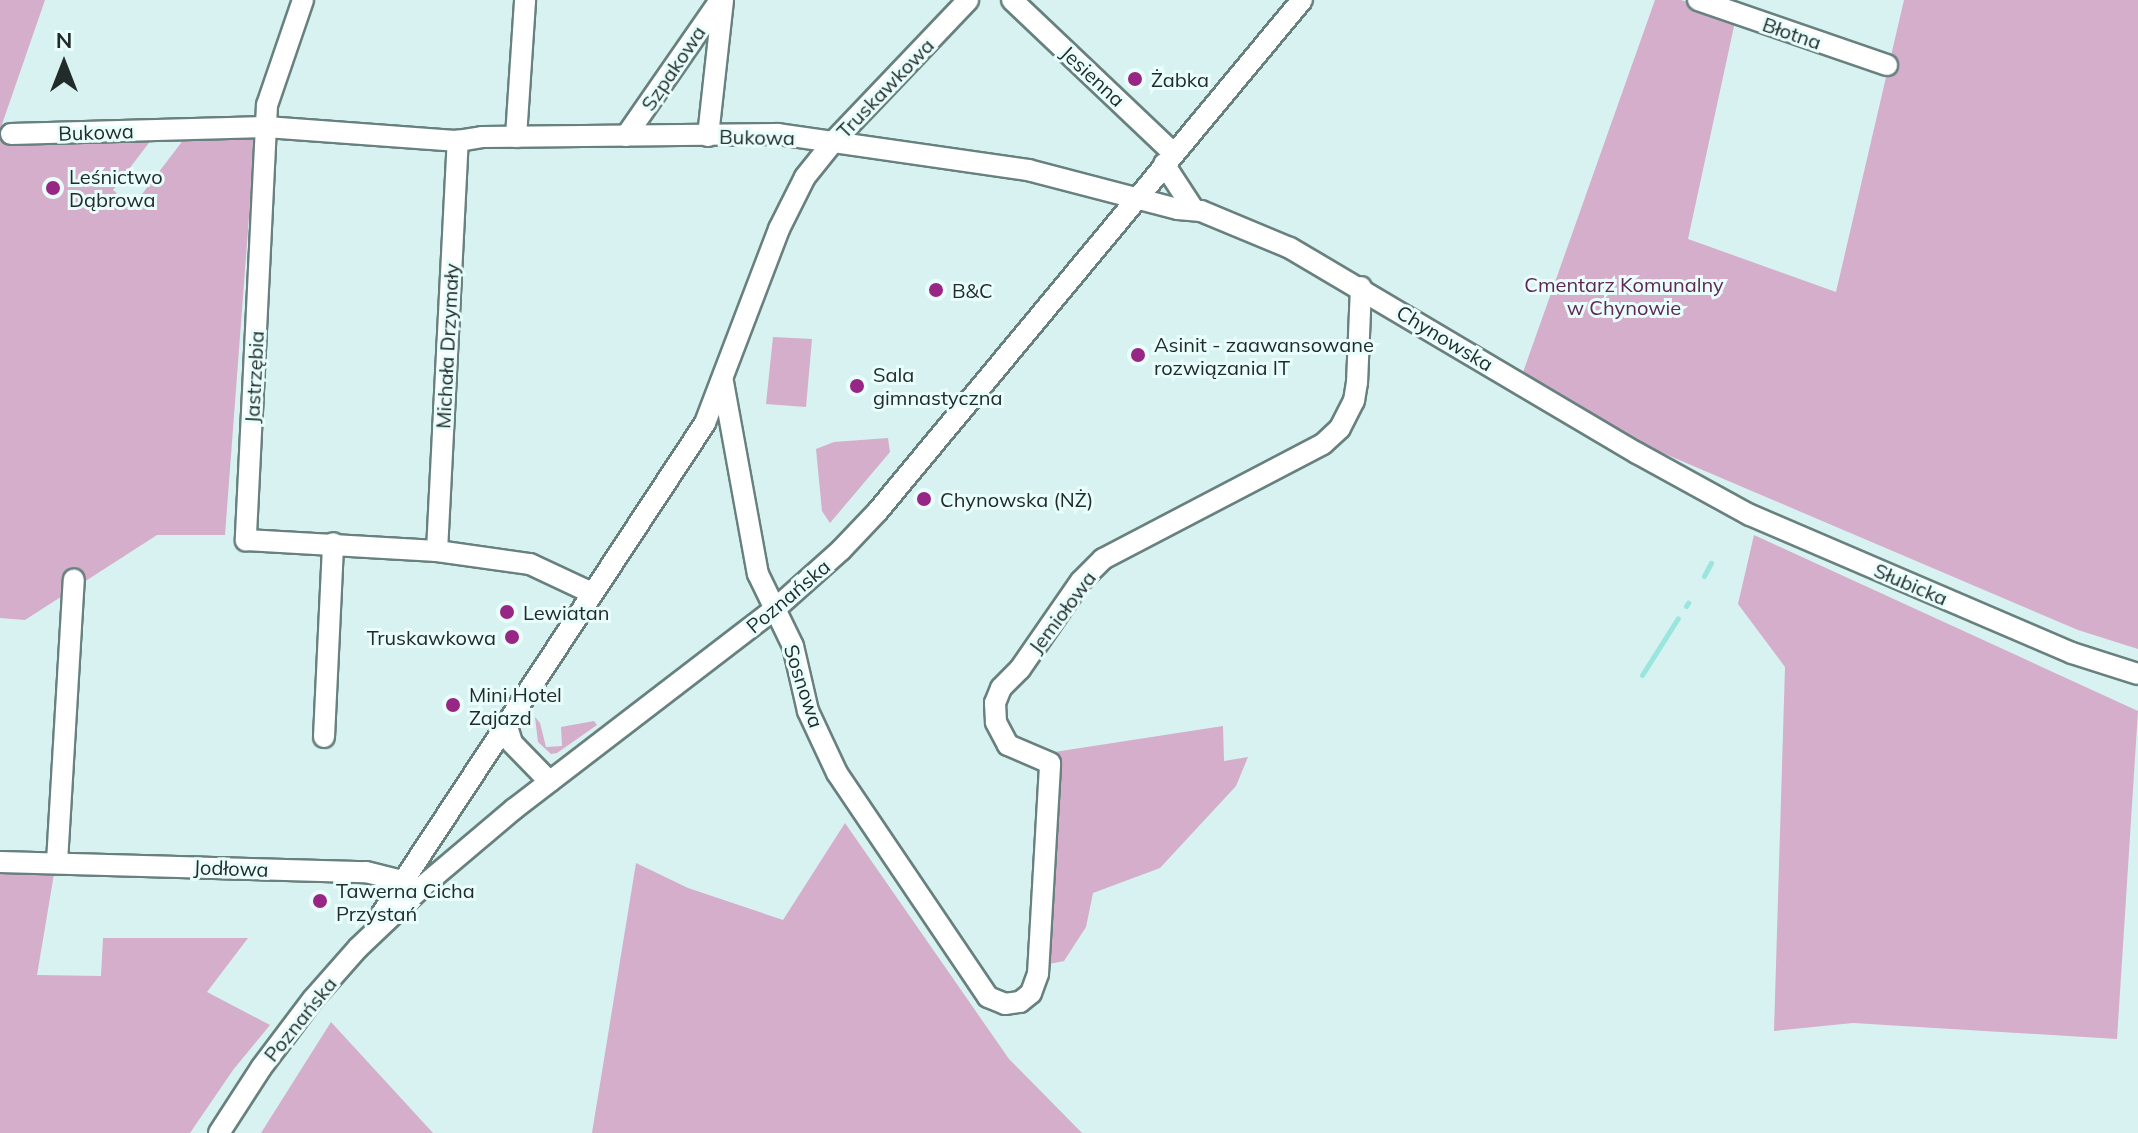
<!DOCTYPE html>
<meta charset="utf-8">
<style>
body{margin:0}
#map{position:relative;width:2138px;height:1133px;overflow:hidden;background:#d7f2f0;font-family:Mulish,sans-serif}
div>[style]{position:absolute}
.green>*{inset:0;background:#d4aeca}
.stream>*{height:5px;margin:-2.5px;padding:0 2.5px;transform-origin:2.5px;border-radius:2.5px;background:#9be5df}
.roads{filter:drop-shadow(2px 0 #68817f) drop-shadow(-2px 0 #68817f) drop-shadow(0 2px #68817f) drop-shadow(0 -2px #68817f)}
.minor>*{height:20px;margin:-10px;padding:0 10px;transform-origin:10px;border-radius:10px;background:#fff}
.dots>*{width:22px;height:22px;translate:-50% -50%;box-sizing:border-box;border:4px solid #e9fefc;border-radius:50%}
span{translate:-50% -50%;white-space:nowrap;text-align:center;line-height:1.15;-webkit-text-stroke:6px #e9fefc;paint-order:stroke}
.street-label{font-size:20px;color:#212b2a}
.poi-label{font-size:20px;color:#212b2a}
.left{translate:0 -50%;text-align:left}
.right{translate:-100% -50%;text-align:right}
.park-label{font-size:20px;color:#602755}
.north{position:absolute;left:24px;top:24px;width:80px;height:80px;-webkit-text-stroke:6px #e9fefc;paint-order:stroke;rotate:0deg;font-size:22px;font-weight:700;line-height:32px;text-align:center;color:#212b2a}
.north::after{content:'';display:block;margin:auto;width:28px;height:36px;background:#212b2a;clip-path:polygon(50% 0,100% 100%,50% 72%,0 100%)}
</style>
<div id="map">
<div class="green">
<i style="clip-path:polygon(0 0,45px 0,0 130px)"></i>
<i style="clip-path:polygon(1655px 0,1681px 0,1736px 17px,1688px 239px,1836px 292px,1904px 0,2138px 0,2138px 649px,2078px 630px,1644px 445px,1521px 378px)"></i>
<i style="clip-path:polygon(158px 131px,113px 190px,133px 206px,184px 139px,255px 137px,225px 535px,157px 535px,25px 620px,0 618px,0 136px)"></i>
<i style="clip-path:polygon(773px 337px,812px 339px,806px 407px,766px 404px)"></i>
<i style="clip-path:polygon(888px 438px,890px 452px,830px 523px,822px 511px,816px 449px,834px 442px)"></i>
<i style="clip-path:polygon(1754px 535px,2138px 711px,2117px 1039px,1853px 1023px,1774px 1031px,1785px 667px,1738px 604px)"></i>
<i style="clip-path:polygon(535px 717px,540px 723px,546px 747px,562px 746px,561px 727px,594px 721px,597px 725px,557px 753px,551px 754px,538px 742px)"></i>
<i style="clip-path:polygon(1223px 726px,1224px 761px,1248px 757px,1236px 786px,1160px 868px,1093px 893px,1086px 927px,1064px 961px,1039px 966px,1048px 753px)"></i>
<i style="clip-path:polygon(845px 823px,1009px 1059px,1082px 1133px,592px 1133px,636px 863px,688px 888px,783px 920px)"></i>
<i style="clip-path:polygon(55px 868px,37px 975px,101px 976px,103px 938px,248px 938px,207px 992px,270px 1025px,233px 1070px,190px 1133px,0 1133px,0 870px)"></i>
<i style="clip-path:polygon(331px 1022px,433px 1133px,261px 1133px)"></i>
</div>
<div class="stream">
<i style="left:1704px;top:576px;width:15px;rotate:-62deg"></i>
<i style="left:1686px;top:606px;width:4px;rotate:-56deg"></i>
<i style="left:1642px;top:675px;width:67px;rotate:-57.7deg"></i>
</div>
<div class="roads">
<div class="minor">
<i style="left:303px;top:0;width:111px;rotate:108.9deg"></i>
<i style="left:267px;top:105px;width:436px;rotate:92.8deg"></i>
<i style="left:246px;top:540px;width:191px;rotate:3.3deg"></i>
<i style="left:437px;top:551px;width:94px;rotate:8deg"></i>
<i style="left:530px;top:564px;width:68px;rotate:25.1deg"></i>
<i style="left:1012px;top:0;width:222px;rotate:43.5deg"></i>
<i style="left:1698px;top:0;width:200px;rotate:19deg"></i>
<i style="left:11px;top:134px;width:255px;rotate:-1.6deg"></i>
<i style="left:266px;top:127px;width:193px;rotate:4.2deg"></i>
<i style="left:458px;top:141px;width:24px;rotate:-9deg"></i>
<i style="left:482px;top:137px;width:296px;rotate:-0.6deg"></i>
<i style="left:778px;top:134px;width:253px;rotate:8.2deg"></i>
<i style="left:1028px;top:170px;width:155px;rotate:14.6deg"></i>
<i style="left:1178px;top:209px;width:23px;rotate:5deg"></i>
<i style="left:1201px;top:211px;width:96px;rotate:22.6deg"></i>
<i style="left:1290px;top:248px;width:403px;rotate:30.6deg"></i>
<i style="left:1637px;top:453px;width:129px;rotate:28.8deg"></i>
<i style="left:1750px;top:515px;width:350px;rotate:23.2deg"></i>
<i style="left:2072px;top:653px;width:69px;rotate:17.7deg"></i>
<i style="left:626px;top:136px;width:165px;rotate:-55.3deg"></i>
<i style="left:708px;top:136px;width:137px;rotate:-83.7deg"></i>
<i style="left:516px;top:137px;width:137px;rotate:-86.2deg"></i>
<i style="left:1164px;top:164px;width:55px;rotate:56.9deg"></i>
<i style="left:723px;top:382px;width:195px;rotate:79.7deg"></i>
<i style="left:758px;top:574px;width:80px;rotate:64.1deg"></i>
<i style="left:793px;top:646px;width:67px;rotate:77deg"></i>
<i style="left:808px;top:711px;width:68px;rotate:64.9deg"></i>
<i style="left:837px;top:773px;width:270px;rotate:56deg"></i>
<i style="left:988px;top:997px;width:18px;rotate:22deg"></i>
<i style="left:1005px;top:1004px;width:15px;rotate:-8deg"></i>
<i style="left:1020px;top:1002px;width:14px;rotate:-39deg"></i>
<i style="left:1031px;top:993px;width:20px;rotate:-70deg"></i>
<i style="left:1038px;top:974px;width:211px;rotate:-86.7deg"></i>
<i style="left:1050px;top:763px;width:46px;rotate:-156.8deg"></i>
<i style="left:1008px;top:745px;width:26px;rotate:-118deg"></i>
<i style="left:996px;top:722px;width:19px;rotate:-93deg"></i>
<i style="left:995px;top:703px;width:16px;rotate:-68deg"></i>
<i style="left:1001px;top:688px;width:27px;rotate:-45deg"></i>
<i style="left:1020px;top:669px;width:107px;rotate:-55.3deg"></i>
<i style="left:1081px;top:581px;width:31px;rotate:-45deg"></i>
<i style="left:1103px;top:559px;width:248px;rotate:-27.6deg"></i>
<i style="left:1323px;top:444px;width:23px;rotate:-43deg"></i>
<i style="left:1340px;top:428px;width:30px;rotate:-63deg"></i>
<i style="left:1354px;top:401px;width:18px;rotate:-81deg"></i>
<i style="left:1357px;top:383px;width:96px;rotate:-87.6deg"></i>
<i style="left:437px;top:551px;width:411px;rotate:-87.1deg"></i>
<i style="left:506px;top:723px;width:21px;rotate:73deg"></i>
<i style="left:512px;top:743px;width:54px;rotate:45.7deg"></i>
<i style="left:324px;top:737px;width:194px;rotate:-87.3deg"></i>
<i style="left:0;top:862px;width:366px;rotate:1.6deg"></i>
<i style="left:366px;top:872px;width:38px;rotate:14deg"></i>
<i style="left:57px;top:862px;width:283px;rotate:-86.6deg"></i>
<i style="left:381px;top:915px;width:589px;rotate:-56.63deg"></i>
<i style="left:705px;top:423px;width:208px;rotate:-69.1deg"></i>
<i style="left:779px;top:229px;width:58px;rotate:-63.4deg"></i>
<i style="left:805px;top:177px;width:45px;rotate:-51.3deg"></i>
<i style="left:833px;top:142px;width:196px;rotate:-46.4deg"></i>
<i style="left:219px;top:1133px;width:77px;rotate:-57.1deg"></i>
<i style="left:261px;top:1068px;width:86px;rotate:-53deg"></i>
<i style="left:313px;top:999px;width:68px;rotate:-48.6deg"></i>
<i style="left:358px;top:948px;width:90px;rotate:-43.6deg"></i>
<i style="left:423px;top:886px;width:119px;rotate:-40.2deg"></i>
<i style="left:514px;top:809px;width:329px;rotate:-37.5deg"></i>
<i style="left:775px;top:609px;width:89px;rotate:-41.8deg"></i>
<i style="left:841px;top:550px;width:54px;rotate:-46.5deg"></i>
<i style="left:878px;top:511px;width:664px;rotate:-50.32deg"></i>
</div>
</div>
<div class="dots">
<i style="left:1135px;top:79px;background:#972685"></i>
<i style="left:53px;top:188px;background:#972685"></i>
<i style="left:936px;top:290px;background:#972685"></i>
<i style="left:1138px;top:355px;background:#972685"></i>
<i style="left:857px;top:386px;background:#972685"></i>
<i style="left:924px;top:499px;background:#972685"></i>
<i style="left:507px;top:612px;background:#972685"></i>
<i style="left:512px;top:637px;background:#972685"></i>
<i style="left:453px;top:705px;background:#972685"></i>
<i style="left:320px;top:901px;background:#972685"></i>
</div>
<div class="street-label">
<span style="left:1792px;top:33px;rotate:19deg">Błotna</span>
<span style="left:673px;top:68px;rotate:-56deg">Szpakowa</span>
<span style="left:1093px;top:76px;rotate:43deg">Jesienna</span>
<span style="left:885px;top:88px;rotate:-46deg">Truskawkowa</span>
<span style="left:96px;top:132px;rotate:-2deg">Bukowa</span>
<span style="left:757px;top:137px;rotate:1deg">Bukowa</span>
<span style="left:1445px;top:338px;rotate:31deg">Chynowska</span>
<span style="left:447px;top:346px;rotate:-87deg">Michała Drzymały</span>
<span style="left:254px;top:377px;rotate:-87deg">Jastrzębia</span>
<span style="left:1911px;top:584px;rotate:23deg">Słubicka</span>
<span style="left:788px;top:596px;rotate:-40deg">Poznańska</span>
<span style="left:1062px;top:612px;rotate:-53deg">Jemiołowa</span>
<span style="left:804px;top:686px;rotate:72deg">Sosnowa</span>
<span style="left:231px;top:868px;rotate:2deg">Jodłowa</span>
<span style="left:300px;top:1019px;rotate:-51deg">Poznańska</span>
</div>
<div class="poi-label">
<span class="left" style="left:1151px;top:79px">Żabka</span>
<span class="left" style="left:69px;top:188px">Leśnictwo<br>Dąbrowa</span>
<span class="left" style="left:952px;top:290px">B&amp;C</span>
<span class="left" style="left:1154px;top:356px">Asinit - zaawansowane<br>rozwiązania IT</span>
<span class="left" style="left:873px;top:386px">Sala<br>gimnastyczna</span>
<span class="left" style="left:940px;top:499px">Chynowska (NŻ)</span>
<span class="left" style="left:523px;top:612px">Lewiatan</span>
<span class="right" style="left:496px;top:637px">Truskawkowa</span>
<span class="left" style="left:469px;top:706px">Mini Hotel<br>Zajazd</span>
<span class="left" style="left:336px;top:902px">Tawerna Cicha<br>Przystań</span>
</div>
<div class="park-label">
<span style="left:1624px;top:296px">Cmentarz Komunalny<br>w Chynowie</span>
</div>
<div class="north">N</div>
</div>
